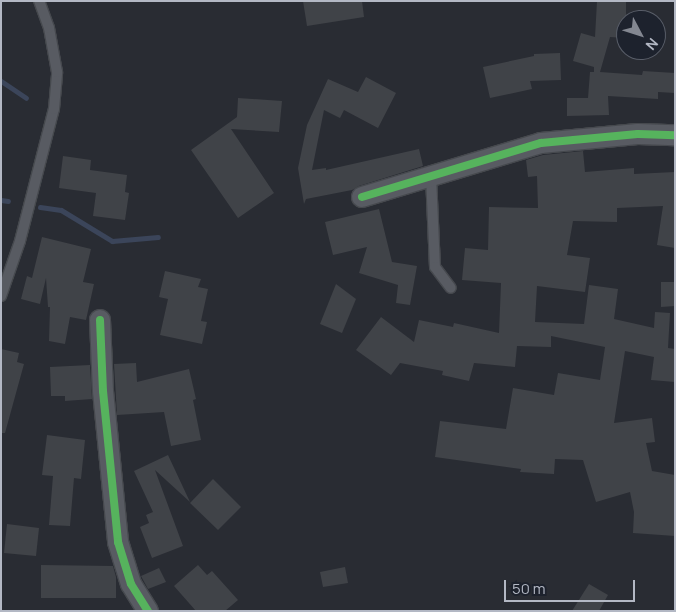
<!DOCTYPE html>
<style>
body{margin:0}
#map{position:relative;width:676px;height:612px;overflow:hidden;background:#292c33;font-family:Manrope,sans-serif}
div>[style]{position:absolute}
.stream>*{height:5px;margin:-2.5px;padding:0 2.5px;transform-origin:2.5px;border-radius:2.5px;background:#3b455a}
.building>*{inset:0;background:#404348}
.roads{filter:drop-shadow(1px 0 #46494e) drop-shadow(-1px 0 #46494e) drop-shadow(0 1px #46494e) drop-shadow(0 -1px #46494e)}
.service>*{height:10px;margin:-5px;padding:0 5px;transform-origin:5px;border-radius:5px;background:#585b62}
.minor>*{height:20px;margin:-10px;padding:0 10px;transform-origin:10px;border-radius:10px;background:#585b62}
.cycleway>*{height:8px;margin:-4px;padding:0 4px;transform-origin:4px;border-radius:4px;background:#56b35d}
span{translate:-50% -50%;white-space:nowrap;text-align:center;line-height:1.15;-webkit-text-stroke:4px #1d222d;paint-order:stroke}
.frame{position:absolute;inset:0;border:2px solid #b3b8c4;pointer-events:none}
.north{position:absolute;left:616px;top:10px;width:50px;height:50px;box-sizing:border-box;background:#1d222d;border:1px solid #595e69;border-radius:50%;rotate:130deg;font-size:14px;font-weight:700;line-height:20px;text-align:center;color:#b3b8c4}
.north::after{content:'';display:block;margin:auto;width:18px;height:22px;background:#838791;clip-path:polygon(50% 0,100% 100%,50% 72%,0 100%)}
.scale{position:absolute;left:504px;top:580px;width:131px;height:22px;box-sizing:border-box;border:2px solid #b3b8c4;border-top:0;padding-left:6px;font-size:15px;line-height:18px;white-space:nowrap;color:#b3b8c4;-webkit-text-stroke:4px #1d222d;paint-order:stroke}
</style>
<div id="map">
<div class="stream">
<i style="left:1px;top:81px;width:30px;rotate:34deg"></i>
<i style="left:1px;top:200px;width:7px;rotate:8deg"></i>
<i style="left:40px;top:207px;width:21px;rotate:8deg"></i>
<i style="left:61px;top:210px;width:60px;rotate:31.3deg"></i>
<i style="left:112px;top:241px;width:46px;rotate:-5deg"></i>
</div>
<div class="building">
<i style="clip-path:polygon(303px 1px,362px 1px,364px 17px,307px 26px)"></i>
<i style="clip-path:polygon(597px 1px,626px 1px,626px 38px,610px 37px,600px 72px,642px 75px,643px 71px,675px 73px,675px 93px,658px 92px,658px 99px,608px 96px,609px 115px,567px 116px,567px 98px,588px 98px,590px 72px,594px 72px,594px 67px,573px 61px,581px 33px,595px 37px)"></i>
<i style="clip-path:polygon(560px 53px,561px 80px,530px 81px,532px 89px,490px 98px,483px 67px,534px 56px,534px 54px)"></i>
<i style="clip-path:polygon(366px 77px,396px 93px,378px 128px,344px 110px,340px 118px,324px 110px,312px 170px,326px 168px,326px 170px,419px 149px,423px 166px,359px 186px,352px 190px,306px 199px,304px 204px,298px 168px,307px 125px,328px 79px,358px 92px)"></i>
<i style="clip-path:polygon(238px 98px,282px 101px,279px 132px,231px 129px,274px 193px,238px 218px,191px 150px,237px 117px)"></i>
<i style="clip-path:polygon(583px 151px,585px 172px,634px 168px,634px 174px,675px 172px,675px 248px,657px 245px,663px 206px,617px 208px,617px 222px,573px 221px,567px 255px,590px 258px,585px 292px,537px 286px,535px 322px,584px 324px,589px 285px,618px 289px,614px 319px,654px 328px,655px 312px,670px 313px,668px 348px,675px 349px,675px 382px,651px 380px,654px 357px,625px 351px,614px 423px,652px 418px,655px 442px,646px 443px,652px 471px,675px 475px,675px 536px,633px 533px,634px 512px,630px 492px,596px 502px,583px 460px,555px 459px,554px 474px,520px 472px,521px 469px,435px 457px,440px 421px,506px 429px,513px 388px,554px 395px,558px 373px,600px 380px,605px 347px,551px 336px,551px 347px,517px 346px,515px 367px,474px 363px,469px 381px,442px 375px,443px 371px,400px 363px,391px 375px,356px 350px,381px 317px,414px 342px,419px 320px,453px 327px,454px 323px,499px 333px,501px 283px,462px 280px,465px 248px,488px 250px,489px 207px,538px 208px,537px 176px,528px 177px,526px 160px,543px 155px)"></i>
<i style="clip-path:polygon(63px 156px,91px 160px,90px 170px,127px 175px,125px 192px,129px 193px,125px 220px,93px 216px,96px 193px,59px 188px)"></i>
<i style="clip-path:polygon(379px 209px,392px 262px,417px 266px,410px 305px,396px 303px,398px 285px,359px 273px,367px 247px,333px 255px,325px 222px)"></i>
<i style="clip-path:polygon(42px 237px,91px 249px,83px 282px,94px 284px,86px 320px,70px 317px,65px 344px,49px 341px,50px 307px,48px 307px,46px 278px,40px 304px,21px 299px,27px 276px,32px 278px)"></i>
<i style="clip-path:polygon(165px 271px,201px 279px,198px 287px,208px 289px,201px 321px,207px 322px,202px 344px,160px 335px,168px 299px,159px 297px)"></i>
<i style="clip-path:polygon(661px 282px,675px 282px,675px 306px,661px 307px)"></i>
<i style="clip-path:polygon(336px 284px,356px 299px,342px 333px,320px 324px)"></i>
<i style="clip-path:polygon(1px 349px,19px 353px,17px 362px,24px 364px,5px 433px,1px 433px)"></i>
<i style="clip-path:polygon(136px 363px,137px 382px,189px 369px,196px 399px,193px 400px,201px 440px,171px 446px,164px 412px,117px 415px,114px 364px)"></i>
<i style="clip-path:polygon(90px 365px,92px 399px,65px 401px,65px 396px,51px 396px,50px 367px)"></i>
<i style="clip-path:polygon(47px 435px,85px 440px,81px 479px,74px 478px,70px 526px,49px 525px,53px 476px,42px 475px)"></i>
<i style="clip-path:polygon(168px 455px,190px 502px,155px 470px,183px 546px,152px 558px,140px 527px,149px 523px,146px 515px,153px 512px,134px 471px)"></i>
<i style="clip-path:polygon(213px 479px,241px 507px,218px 530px,190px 503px)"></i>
<i style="clip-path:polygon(7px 524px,39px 528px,36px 556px,4px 553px)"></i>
<i style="clip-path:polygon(41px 565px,113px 566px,116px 577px,116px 598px,41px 598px)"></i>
<i style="clip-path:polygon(198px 565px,207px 575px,212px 571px,238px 600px,225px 611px,196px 611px,174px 586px)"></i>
<i style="clip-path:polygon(345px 567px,348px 583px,323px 587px,320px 572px)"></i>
<i style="clip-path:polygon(159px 568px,166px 582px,148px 589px,141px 576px)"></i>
<i style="clip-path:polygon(589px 584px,608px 595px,599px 611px,572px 611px)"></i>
</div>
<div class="roads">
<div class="service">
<i style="left:431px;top:176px;width:91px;rotate:87.5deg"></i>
<i style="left:435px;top:267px;width:26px;rotate:53deg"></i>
<i style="left:1px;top:296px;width:58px;rotate:-70.9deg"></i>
<i style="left:20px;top:241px;width:136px;rotate:-75.6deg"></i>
<i style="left:54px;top:109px;width:37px;rotate:-85deg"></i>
<i style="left:57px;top:72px;width:45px;rotate:-100.3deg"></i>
<i style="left:49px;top:28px;width:29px;rotate:-110deg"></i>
</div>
<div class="minor">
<i style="left:362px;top:197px;width:187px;rotate:-16.8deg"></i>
<i style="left:541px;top:143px;width:97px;rotate:-5.3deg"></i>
<i style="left:638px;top:134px;width:37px;rotate:2deg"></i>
<i style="left:100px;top:320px;width:71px;rotate:87.6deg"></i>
<i style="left:103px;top:391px;width:152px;rotate:84.3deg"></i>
<i style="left:118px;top:542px;width:44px;rotate:72.8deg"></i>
<i style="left:131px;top:584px;width:32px;rotate:58deg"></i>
</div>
</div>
<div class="cycleway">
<i style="left:362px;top:197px;width:187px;rotate:-16.8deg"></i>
<i style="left:541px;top:143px;width:97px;rotate:-5.3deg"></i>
<i style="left:638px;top:134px;width:37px;rotate:2deg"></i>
<i style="left:100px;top:320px;width:71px;rotate:87.6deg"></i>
<i style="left:103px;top:391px;width:152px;rotate:84.3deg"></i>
<i style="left:118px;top:542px;width:44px;rotate:72.8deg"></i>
<i style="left:131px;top:584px;width:32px;rotate:58deg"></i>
</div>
<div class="frame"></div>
<div class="north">N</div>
<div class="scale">50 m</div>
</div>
